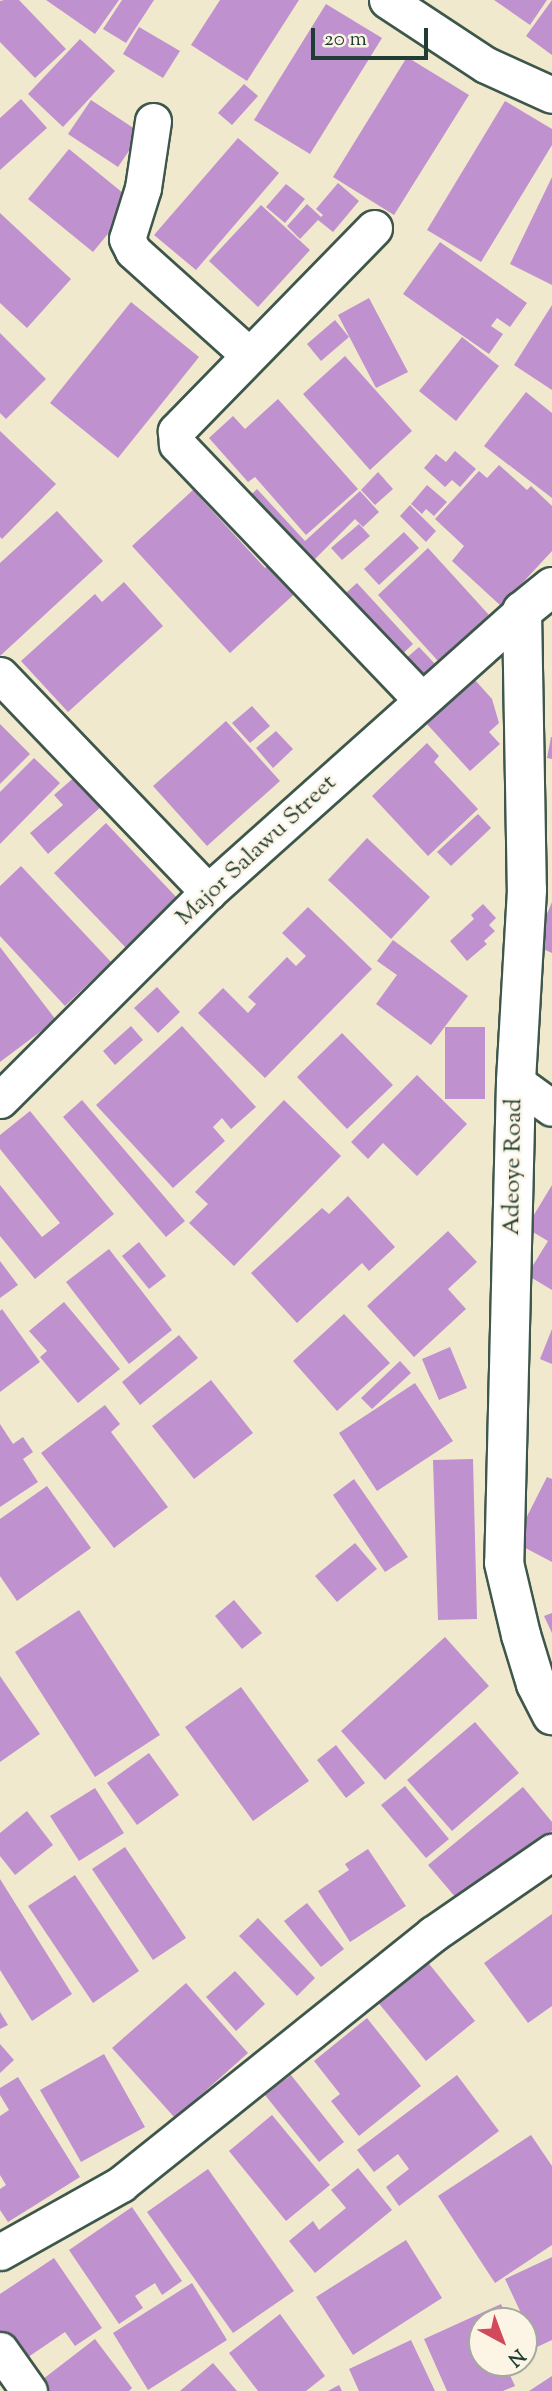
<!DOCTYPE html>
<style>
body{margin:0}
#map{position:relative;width:552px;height:2391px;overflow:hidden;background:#f1e9ce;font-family:"Sorts Mill Goudy",serif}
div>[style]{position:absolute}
.building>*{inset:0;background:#bf91ce}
.roads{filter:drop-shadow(2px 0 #3e574b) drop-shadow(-2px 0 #3e574b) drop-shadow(0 2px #3e574b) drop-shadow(0 -2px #3e574b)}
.minor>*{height:35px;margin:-17.5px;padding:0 17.5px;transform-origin:17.5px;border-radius:17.5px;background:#fff}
.tertiary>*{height:38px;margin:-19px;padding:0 19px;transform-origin:19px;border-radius:19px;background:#fff}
span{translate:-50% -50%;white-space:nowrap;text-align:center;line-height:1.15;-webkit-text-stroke:5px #fcf5e5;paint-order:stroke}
.street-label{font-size:24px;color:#1f3d34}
.north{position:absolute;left:468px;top:2307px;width:70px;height:70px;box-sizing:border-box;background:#fcf5e5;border:2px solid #a4ab9e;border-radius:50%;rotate:139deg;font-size:19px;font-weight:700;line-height:28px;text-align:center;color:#1f3d34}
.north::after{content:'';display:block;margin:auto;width:24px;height:32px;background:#d1495b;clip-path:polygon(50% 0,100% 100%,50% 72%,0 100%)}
.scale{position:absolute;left:311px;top:28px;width:117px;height:32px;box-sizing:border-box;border:4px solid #1f3d34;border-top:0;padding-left:9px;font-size:21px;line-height:24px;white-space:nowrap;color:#1f3d34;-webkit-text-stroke:5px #fcf5e5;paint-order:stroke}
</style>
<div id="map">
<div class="building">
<i style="clip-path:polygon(4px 0,19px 0,66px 49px,35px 78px,0 42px,0 1px)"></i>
<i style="clip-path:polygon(46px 0,119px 0,95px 34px)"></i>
<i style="clip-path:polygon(122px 0,154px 0,126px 43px,103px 29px)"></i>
<i style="clip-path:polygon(220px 0,299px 0,247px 81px,191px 45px)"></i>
<i style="clip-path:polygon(494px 0,547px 0,530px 25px)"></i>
<i style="clip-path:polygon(552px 0,552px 55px,526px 36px)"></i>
<i style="clip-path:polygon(326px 4px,382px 38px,310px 154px,254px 120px)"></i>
<i style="clip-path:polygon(139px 27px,180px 51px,163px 78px,123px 54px)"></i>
<i style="clip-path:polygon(80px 39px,115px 71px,63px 127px,28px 94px)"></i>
<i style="clip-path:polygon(407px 57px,469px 95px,394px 215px,333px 177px)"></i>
<i style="clip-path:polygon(244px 84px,258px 96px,232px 125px,218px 113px)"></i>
<i style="clip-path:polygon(21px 99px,47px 128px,0 170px,0 118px)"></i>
<i style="clip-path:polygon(91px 100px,141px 133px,118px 167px,68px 134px)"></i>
<i style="clip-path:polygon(505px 101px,552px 129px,552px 145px,481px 262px,427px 230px)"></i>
<i style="clip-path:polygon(238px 138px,279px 173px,196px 270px,154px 235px)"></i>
<i style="clip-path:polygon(69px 149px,134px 202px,93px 252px,28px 199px)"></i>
<i style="clip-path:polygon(552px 177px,552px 285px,510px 264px)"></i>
<i style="clip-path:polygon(338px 183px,359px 201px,333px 232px,318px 220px,300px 239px,287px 226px,307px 204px,321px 217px,323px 215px,316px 209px)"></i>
<i style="clip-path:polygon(286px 184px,305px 199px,285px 223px,266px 207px)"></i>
<i style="clip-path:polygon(261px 205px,310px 250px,258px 307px,209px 261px)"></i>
<i style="clip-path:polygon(0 213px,71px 279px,27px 328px,0 303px)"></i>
<i style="clip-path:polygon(440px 242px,527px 303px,510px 327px,497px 318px,491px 326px,503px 334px,489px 354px,403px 294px)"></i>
<i style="clip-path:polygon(369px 298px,408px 372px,376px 388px,338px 315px)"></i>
<i style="clip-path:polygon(131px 302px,199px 357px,118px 458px,50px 403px)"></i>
<i style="clip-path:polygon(552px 305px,552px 390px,514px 365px)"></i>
<i style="clip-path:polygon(335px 320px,349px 337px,321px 361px,307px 344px)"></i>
<i style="clip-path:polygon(0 333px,46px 379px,6px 419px,0 413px)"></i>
<i style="clip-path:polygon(462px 337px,499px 366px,456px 421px,419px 391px)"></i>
<i style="clip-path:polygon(345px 356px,412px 431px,370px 470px,303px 394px)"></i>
<i style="clip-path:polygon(526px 392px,552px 413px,552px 498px,484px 446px)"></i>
<i style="clip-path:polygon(278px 399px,358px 489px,306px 535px,255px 477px,248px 482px,209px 438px,233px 416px,245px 429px)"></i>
<i style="clip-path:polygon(0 431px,56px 484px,2px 539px,0 537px)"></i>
<i style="clip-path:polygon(455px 451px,476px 469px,460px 487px,452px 480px,445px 487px,424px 468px,436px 454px,446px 462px)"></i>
<i style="clip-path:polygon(499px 465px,527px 490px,531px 486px,552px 506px,552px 551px,501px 606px,452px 561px,464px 546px,435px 519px,479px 471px,487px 478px)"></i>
<i style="clip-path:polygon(378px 472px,393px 489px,375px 505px,361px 490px)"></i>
<i style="clip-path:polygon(427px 485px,447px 502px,434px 516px,426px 509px,422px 514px,411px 504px)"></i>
<i style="clip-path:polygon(257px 489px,305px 541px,360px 491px,379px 512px,363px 527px,355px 519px,303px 571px,241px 504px)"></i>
<i style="clip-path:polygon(193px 490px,265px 568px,276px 559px,302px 587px,230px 653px,132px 546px)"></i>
<i style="clip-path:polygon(410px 505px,436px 531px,426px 542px,400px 516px)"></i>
<i style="clip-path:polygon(57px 511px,103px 561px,0 656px,0 563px)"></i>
<i style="clip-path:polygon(359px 524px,370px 536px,342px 560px,331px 548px)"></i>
<i style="clip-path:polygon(404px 532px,419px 548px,379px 585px,364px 569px)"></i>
<i style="clip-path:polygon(428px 548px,489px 615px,438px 661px,378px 595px)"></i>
<i style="clip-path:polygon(124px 582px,163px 626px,68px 712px,21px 661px,95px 594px,102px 602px)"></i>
<i style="clip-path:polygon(357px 583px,413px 644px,396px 660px,339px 599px)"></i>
<i style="clip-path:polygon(419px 647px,436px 665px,420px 680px,403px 661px)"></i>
<i style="clip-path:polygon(475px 680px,492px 699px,499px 723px,489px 732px,500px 744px,470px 771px,426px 723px)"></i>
<i style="clip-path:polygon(252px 706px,270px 726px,250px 743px,232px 723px)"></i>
<i style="clip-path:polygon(226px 721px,280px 781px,207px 846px,153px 786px)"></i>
<i style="clip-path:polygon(0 724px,30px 754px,0 784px)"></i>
<i style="clip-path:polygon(276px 731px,293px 749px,273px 768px,256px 748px)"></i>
<i style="clip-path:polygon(551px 737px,552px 737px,552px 759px,547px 758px)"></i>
<i style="clip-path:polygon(427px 743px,439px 756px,434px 762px,478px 809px,428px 856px,372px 796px)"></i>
<i style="clip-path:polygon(34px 758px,60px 783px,0 844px,0 792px)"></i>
<i style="clip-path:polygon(77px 775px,103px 805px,48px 854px,30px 833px,63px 805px,54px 795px)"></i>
<i style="clip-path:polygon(478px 814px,491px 828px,451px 866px,437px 852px)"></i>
<i style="clip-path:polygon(106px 823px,179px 900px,127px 949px,54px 873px)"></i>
<i style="clip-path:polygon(367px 838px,430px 897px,391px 939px,328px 880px)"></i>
<i style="clip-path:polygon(21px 866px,111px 962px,65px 1006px,0 936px,0 886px)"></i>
<i style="clip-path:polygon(552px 902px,552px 953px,534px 945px)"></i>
<i style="clip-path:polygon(483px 904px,496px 918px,489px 925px,495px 931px,484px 941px,487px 944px,467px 961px,450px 941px,474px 919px,471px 915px)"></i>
<i style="clip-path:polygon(308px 907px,372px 969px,265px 1078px,198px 1013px,223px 988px,248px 1013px,256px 1004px,248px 997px,287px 957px,296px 966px,306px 956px,282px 933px)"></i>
<i style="clip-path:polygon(393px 940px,468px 996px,431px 1045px,376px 1004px,397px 975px,377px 961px)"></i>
<i style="clip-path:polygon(0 947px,56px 1020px,0 1062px)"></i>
<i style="clip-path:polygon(157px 987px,180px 1012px,158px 1033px,134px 1008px)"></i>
<i style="clip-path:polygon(131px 1026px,143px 1040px,115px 1065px,103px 1051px)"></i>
<i style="clip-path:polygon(182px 1026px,256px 1107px,231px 1129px,222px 1118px,213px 1127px,225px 1141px,173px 1188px,96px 1105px)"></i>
<i style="clip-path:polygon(445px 1027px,485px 1027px,485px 1099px,445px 1099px)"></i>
<i style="clip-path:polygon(342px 1033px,393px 1085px,347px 1129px,297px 1077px)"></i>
<i style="clip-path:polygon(417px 1075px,467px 1124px,417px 1176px,383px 1143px,368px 1159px,351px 1142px)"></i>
<i style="clip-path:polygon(82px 1100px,185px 1221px,166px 1237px,63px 1117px)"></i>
<i style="clip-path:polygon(284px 1100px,341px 1156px,234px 1266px,189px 1223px,208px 1204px,195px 1192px)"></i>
<i style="clip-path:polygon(30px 1111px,114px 1214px,35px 1279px,0 1236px,0 1185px,42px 1237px,60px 1223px,0 1149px,0 1135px)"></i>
<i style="clip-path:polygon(552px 1185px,552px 1290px,527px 1275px,548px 1241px,526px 1228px)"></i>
<i style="clip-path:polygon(348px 1196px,395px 1247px,369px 1271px,362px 1263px,297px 1323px,251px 1273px,322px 1208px,329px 1214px)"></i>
<i style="clip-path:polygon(448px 1231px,477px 1262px,448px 1289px,466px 1309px,414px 1357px,367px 1306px)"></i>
<i style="clip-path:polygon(139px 1242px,166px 1276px,149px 1289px,122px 1256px)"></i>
<i style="clip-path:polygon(109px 1249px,172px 1330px,129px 1364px,66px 1282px)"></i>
<i style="clip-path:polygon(0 1261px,18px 1285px,0 1298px)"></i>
<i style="clip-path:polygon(64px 1302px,120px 1369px,78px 1403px,40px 1357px,47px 1351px,29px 1331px)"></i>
<i style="clip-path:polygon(2px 1309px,40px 1362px,0 1392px,0 1311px)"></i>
<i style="clip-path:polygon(344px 1314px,390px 1363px,337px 1411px,293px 1361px)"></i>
<i style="clip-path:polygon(552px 1329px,552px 1364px,540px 1359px)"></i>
<i style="clip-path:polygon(179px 1335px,198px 1358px,140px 1405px,122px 1382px)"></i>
<i style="clip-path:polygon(450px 1347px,467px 1388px,439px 1400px,422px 1359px)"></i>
<i style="clip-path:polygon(400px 1361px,411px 1373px,372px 1409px,361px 1398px)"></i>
<i style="clip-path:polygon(211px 1380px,253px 1433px,194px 1479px,152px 1426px)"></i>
<i style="clip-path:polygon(415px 1383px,453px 1441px,377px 1491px,339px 1433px)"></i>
<i style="clip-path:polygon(105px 1405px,120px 1424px,111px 1432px,168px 1507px,114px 1548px,41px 1453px)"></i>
<i style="clip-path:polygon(0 1424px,13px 1444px,23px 1437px,33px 1452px,23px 1459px,38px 1482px,0 1507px)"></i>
<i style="clip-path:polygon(473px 1459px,477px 1619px,438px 1620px,433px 1460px)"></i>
<i style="clip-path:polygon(547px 1477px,552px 1479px,552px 1562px,514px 1542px)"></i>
<i style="clip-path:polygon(354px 1479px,408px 1557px,385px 1572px,333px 1495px)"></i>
<i style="clip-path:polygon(47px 1486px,91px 1548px,17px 1601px,0 1576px,0 1519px)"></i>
<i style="clip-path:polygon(355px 1543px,377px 1569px,337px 1602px,315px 1576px)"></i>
<i style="clip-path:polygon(234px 1600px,262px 1633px,242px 1649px,215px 1616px)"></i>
<i style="clip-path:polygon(79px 1610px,160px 1735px,95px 1777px,15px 1652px)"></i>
<i style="clip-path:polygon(552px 1613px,552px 1633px,544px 1616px)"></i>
<i style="clip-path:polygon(445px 1637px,489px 1686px,385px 1780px,341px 1731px)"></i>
<i style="clip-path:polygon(0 1676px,40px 1734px,0 1762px)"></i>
<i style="clip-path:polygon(241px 1687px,309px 1781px,253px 1821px,185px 1727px)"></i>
<i style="clip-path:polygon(475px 1722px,519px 1773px,452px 1831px,407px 1780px)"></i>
<i style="clip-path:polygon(336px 1745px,365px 1783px,346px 1798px,317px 1760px)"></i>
<i style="clip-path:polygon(149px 1753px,179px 1795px,137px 1825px,107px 1783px)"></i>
<i style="clip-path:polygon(405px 1786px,449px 1839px,426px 1858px,381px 1805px)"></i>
<i style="clip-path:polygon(523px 1787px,552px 1822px,552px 1831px,462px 1905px,428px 1865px)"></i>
<i style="clip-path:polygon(95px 1788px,124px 1833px,79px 1861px,50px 1816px)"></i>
<i style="clip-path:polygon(27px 1811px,53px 1845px,15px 1875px,0 1856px,0 1833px)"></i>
<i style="clip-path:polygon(125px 1847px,186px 1938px,153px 1960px,92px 1869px)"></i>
<i style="clip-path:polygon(368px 1849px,406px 1906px,350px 1942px,318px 1891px,349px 1870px,345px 1864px)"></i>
<i style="clip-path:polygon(75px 1875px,139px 1971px,93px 2003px,28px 1906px)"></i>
<i style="clip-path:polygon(0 1879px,72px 1994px,32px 2021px,0 1970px)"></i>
<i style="clip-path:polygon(307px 1903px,344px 1949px,321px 1967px,284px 1921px)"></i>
<i style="clip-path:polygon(552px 1914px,552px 2006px,528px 2023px,484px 1963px)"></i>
<i style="clip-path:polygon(258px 1918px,315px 1978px,297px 1996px,239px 1936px)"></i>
<i style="clip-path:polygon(422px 1955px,475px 2021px,426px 2061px,372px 1995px)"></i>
<i style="clip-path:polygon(235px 1971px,265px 2004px,236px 2031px,206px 1997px)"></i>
<i style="clip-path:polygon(186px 1983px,248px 2053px,175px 2118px,112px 2048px)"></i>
<i style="clip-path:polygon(0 2012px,8px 2025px,0 2029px)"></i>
<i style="clip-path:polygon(367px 2018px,421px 2086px,359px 2136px,331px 2101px,340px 2094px,314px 2061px)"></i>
<i style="clip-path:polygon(0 2044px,14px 2060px,0 2073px)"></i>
<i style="clip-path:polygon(104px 2054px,145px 2127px,81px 2162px,40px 2090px)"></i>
<i style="clip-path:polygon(291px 2075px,344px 2142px,319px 2162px,265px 2095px)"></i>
<i style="clip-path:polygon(457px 2075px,499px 2131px,399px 2206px,386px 2187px,409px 2169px,398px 2154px,374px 2172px,357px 2150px)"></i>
<i style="clip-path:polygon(18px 2077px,80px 2177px,8px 2222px,0 2210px,0 2189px,6px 2185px,0 2175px,0 2116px,9px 2110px,0 2095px,0 2088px)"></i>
<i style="clip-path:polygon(272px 2115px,330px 2185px,286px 2221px,229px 2151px)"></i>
<i style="clip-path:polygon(531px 2135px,552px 2166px,552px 2245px,495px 2283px,438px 2196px)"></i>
<i style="clip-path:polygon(358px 2168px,392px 2210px,315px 2273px,289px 2241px,313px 2221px,319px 2230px,346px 2208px,331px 2190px)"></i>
<i style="clip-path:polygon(208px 2169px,294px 2291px,233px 2333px,147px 2212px)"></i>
<i style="clip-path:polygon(132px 2207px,182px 2281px,162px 2295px,155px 2283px,135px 2296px,143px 2308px,119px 2324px,69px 2250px)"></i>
<i style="clip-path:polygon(406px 2240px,442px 2298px,353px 2355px,316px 2297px)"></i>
<i style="clip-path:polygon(552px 2257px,552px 2340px,537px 2347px,505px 2279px)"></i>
<i style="clip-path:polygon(54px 2258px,102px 2328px,75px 2346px,65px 2332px,15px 2366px,0 2344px,0 2294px)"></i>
<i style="clip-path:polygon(192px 2283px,227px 2340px,148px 2390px,113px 2333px)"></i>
<i style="clip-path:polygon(501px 2304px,509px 2321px,482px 2321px,482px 2363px,524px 2363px,524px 2355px,528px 2365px,509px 2373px,515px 2386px,503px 2391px,447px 2391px,424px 2339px)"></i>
<i style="clip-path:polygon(280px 2314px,325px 2376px,306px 2391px,258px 2391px,229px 2353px)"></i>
<i style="clip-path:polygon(95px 2339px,132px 2388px,129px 2391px,37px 2391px,34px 2386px)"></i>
<i style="clip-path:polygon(411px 2340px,435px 2391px,359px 2391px,349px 2369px)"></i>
<i style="clip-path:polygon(213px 2363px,237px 2391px,180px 2391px)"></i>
<i style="clip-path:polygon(552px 2376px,552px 2391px,529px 2391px)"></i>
<i style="clip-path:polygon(339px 2385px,342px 2391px,328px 2391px)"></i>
</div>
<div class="roads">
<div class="minor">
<i style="left:387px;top:0;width:118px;rotate:33.3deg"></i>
<i style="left:486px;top:65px;width:72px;rotate:24.4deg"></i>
<i style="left:153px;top:121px;width:68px;rotate:98.5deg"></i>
<i style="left:143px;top:188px;width:53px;rotate:107.4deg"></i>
<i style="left:127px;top:239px;width:13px;rotate:63deg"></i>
<i style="left:133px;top:251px;width:156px;rotate:41.9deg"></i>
<i style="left:374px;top:228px;width:284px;rotate:134.3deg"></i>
<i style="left:176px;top:431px;width:13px;rotate:86deg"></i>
<i style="left:177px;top:444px;width:354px;rotate:46.3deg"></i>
<i style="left:0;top:675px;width:301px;rotate:46.2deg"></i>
<i style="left:516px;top:1082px;width:44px;rotate:35.8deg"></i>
<i style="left:0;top:1100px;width:294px;rotate:-45deg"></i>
<i style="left:208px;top:892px;width:421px;rotate:-41.8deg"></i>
<i style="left:0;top:2252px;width:139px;rotate:-29.3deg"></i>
<i style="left:121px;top:2184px;width:400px;rotate:-38.7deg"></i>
<i style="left:433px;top:1934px;width:145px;rotate:-34.6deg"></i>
<i style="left:0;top:2350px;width:50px;rotate:54.7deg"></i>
</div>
<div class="tertiary">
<i style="left:552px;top:587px;width:38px;rotate:141deg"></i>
<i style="left:522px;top:611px;width:279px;rotate:89deg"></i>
<i style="left:527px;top:890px;width:192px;rotate:93.3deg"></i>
<i style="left:516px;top:1082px;width:481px;rotate:91.4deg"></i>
<i style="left:504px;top:1563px;width:74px;rotate:76.7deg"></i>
<i style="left:521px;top:1635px;width:51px;rotate:73deg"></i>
<i style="left:536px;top:1684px;width:35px;rotate:63deg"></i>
</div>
</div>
<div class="street-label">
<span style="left:257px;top:851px;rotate:-43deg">Major Salawu Street</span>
<span style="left:514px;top:1167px;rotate:-89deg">Adeoye Road</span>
</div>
<div class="north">N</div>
<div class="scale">20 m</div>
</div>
